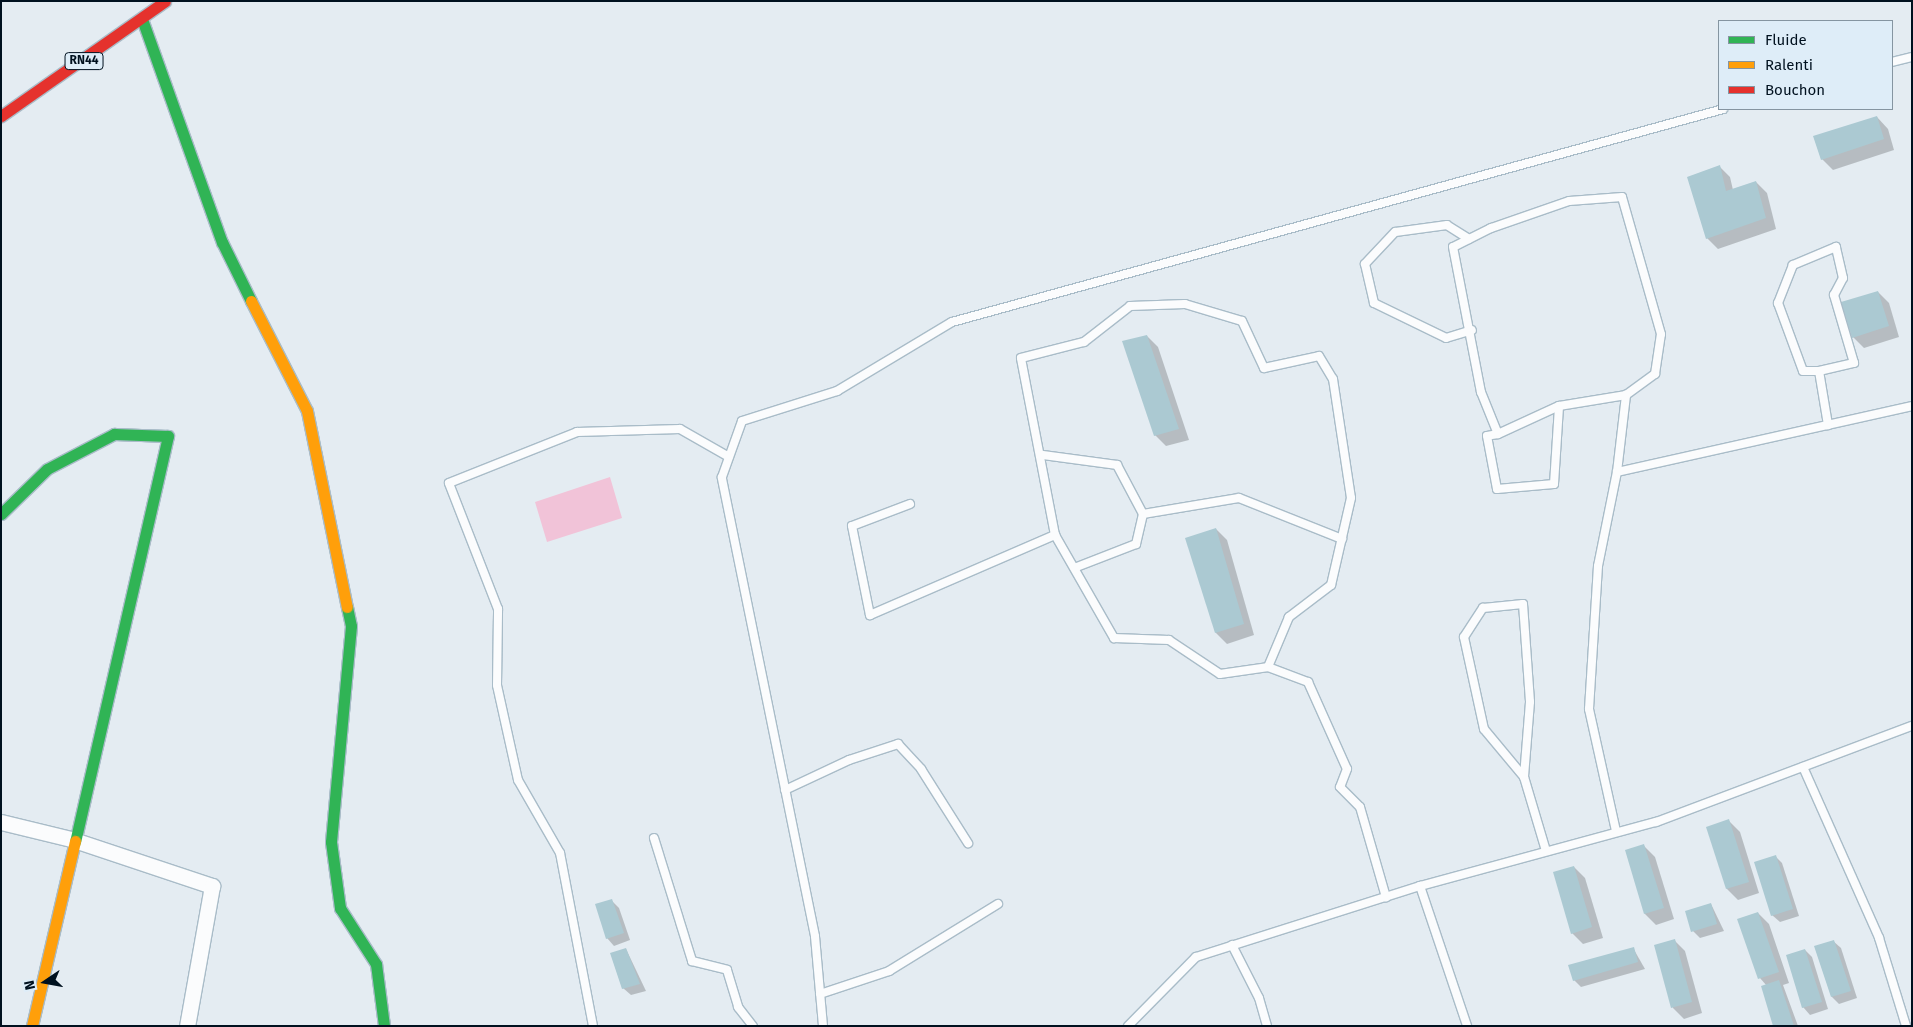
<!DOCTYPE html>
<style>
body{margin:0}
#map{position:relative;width:1913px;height:1027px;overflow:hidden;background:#e4ecf2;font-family:"Fira Sans",sans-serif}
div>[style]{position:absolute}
.green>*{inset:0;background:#f1c3d8}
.shadow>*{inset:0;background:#0003}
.building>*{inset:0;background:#abc9d2}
.roads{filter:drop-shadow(1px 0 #a9bcc8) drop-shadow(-1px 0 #a9bcc8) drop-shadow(0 1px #a9bcc8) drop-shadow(0 -1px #a9bcc8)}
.lane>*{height:8px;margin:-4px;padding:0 4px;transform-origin:4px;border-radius:4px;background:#fbfcfd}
.street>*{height:15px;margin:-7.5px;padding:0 7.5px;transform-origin:7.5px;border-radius:7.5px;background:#fbfcfd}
.fast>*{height:11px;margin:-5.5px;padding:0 5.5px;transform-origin:5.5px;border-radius:5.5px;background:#30b455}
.slow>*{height:11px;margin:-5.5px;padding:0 5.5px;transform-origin:5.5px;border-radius:5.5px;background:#ff9f0a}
.jam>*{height:11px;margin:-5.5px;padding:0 5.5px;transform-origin:5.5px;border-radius:5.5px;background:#e5322d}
span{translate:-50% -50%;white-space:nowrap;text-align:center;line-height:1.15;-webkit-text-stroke:4.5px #deedf8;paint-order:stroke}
.shield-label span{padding:1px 4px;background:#deedf8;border:1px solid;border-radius:4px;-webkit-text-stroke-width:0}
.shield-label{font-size:12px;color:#00111f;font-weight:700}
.frame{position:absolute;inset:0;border:2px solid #00111f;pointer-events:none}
.legend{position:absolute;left:1718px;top:20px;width:175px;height:90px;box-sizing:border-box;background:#deedf8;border:1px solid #8595a1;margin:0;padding:6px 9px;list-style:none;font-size:15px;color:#00111f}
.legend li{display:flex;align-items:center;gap:10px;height:25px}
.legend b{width:25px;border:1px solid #8595a1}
.north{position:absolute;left:20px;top:957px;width:50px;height:50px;-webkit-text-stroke:4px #deedf8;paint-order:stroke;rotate:258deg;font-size:14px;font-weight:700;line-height:20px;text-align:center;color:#00111f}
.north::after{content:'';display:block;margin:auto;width:18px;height:22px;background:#00111f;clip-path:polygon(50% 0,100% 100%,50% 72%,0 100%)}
</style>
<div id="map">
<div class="green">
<i style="clip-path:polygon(610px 477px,622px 518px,547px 542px,535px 502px)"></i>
</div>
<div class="shadow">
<i style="clip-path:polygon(1877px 117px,1888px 129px,1894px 150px,1833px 170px,1822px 159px)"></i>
<i style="clip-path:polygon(1719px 166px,1730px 177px,1733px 190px,1756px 182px,1767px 193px,1776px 229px,1718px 249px,1707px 238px)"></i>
<i style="clip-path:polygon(1878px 292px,1889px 303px,1899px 337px,1864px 348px,1853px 337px)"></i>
<i style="clip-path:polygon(1147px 336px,1158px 347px,1189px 440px,1166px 446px,1155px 435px)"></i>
<i style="clip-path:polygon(1216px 529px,1227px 540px,1254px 635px,1227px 644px,1216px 633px)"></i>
<i style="clip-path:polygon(1729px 821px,1740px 832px,1759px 893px,1738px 900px,1727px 889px)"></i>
<i style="clip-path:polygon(1644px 846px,1655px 857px,1674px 919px,1656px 925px,1645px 914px)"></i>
<i style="clip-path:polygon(1775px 856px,1782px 863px,1799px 916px,1780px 922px,1772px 915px)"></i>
<i style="clip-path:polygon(1574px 867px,1585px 878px,1603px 938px,1583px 944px,1572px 933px)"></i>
<i style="clip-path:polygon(612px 901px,619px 908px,630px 940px,614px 946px,607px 938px)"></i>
<i style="clip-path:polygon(1711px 904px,1724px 931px,1700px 938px,1693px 931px)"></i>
<i style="clip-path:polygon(1758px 913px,1769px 924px,1789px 983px,1783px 985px,1798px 1026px,1775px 1026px,1766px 985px,1760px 978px)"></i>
<i style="clip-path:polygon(1674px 940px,1685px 951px,1702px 1013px,1684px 1019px,1673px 1008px,1655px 946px)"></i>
<i style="clip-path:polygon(1833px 941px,1841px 948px,1857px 998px,1839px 1004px,1832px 997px)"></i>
<i style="clip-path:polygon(1633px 948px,1645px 969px,1581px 987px,1574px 980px)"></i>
<i style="clip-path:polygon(626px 949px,646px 991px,631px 995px,623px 988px)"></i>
<i style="clip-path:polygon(1805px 950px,1812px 957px,1828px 1009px,1810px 1015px,1803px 1007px)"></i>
</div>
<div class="building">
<i style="clip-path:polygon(1877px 116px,1884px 139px,1821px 160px,1813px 136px)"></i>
<i style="clip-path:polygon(1720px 165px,1726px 191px,1756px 181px,1766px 218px,1706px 239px,1687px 177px)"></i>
<i style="clip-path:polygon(1878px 291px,1889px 326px,1852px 338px,1841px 302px)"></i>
<i style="clip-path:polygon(1147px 335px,1179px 429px,1154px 436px,1122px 341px)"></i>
<i style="clip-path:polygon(1216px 528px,1244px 624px,1215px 633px,1185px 538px)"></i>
<i style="clip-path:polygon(1729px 819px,1749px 882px,1726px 889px,1706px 827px)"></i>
<i style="clip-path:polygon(1644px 844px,1664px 908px,1644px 914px,1625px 850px)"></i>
<i style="clip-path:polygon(1776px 855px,1793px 909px,1771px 916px,1754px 862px)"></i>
<i style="clip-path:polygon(1574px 866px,1592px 927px,1571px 934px,1553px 872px)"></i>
<i style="clip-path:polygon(612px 899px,624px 933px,606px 939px,595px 904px)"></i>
<i style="clip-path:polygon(1711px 903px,1717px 924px,1691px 932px,1685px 911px)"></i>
<i style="clip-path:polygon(1758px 912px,1779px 972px,1758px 979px,1737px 919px)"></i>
<i style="clip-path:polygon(1675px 939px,1692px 1002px,1671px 1008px,1654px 945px)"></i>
<i style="clip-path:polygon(1834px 940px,1851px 991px,1831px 997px,1814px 946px)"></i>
<i style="clip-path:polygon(1634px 947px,1638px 962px,1573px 981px,1568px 965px)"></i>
<i style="clip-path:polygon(626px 948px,640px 984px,622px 989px,610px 953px)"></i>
<i style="clip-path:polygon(1805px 949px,1822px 1002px,1802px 1008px,1786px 955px)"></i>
<i style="clip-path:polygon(1779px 980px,1794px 1026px,1773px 1026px,1761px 986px)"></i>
</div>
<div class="roads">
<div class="lane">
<i style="left:1892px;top:62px;width:21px;rotate:-14deg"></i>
<i style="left:1469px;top:239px;width:26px;rotate:-148deg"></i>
<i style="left:1447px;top:225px;width:52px;rotate:172.3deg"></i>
<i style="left:1395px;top:232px;width:44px;rotate:133.2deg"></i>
<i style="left:1365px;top:264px;width:40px;rotate:77deg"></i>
<i style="left:1374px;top:303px;width:80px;rotate:25.9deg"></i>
<i style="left:1446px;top:338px;width:27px;rotate:-17deg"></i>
<i style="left:1819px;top:371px;width:36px;rotate:-13deg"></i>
<i style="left:1854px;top:363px;width:71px;rotate:-106.4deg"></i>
<i style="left:1834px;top:295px;width:19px;rotate:-62deg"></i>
<i style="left:1843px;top:278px;width:32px;rotate:-103deg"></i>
<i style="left:1836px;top:247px;width:47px;rotate:157.3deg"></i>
<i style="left:1793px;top:265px;width:41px;rotate:111.5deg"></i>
<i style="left:1778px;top:303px;width:72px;rotate:69.8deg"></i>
<i style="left:1803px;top:371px;width:16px"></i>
<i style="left:1819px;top:371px;width:55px;rotate:80.5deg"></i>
<i style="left:1498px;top:434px;width:11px;rotate:170deg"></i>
<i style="left:1487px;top:436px;width:54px;rotate:79.3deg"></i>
<i style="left:1497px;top:489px;width:57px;rotate:-5deg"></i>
<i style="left:1554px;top:484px;width:78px;rotate:-86.3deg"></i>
<i style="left:1043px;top:455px;width:75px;rotate:7.7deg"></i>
<i style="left:1117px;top:465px;width:55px;rotate:62deg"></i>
<i style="left:1143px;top:514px;width:31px;rotate:103deg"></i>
<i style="left:1136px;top:544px;width:66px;rotate:158.8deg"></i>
<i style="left:1617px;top:472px;width:78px;rotate:-83.3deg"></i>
<i style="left:1626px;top:395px;width:36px;rotate:-36deg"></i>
<i style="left:1655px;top:374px;width:40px;rotate:-81.5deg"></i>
<i style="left:1661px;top:334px;width:142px;rotate:-105.9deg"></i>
<i style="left:1622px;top:197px;width:53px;rotate:175.7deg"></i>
<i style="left:1569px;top:201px;width:83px;rotate:160.9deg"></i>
<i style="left:1491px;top:228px;width:42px;rotate:153.4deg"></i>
<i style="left:1453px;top:247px;width:148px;rotate:79.1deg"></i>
<i style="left:1481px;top:392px;width:45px;rotate:68deg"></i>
<i style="left:1498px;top:434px;width:67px;rotate:-24.7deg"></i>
<i style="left:1559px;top:406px;width:68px;rotate:-9.3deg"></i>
<i style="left:910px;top:504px;width:62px;rotate:159.2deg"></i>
<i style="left:852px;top:526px;width:91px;rotate:78.6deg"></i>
<i style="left:870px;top:615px;width:202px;rotate:-23.4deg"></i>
<i style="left:1055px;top:535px;width:119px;rotate:60.2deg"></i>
<i style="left:1114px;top:638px;width:55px;rotate:2.1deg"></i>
<i style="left:1169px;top:640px;width:61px;rotate:33.7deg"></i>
<i style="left:1220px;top:674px;width:49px;rotate:-8.3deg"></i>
<i style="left:1268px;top:667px;width:43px;rotate:20.6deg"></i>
<i style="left:1308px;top:682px;width:95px;rotate:65.9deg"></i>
<i style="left:1347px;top:769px;width:19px;rotate:111deg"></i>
<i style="left:1340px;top:787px;width:28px;rotate:45deg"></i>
<i style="left:1360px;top:807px;width:94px;rotate:73.9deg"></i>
<i style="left:1143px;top:514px;width:97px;rotate:-9.5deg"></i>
<i style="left:1239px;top:498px;width:111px;rotate:21.7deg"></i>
<i style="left:1055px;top:535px;width:180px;rotate:-100.9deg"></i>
<i style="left:1021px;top:358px;width:65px;rotate:-14.3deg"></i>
<i style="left:1084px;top:342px;width:58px;rotate:-38deg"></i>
<i style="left:1130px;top:306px;width:55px;rotate:-2.1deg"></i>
<i style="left:1185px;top:304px;width:59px;rotate:16.6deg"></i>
<i style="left:1242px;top:321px;width:52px;rotate:64.9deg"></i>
<i style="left:1264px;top:368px;width:56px;rotate:-12.3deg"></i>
<i style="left:1319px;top:356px;width:27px;rotate:59deg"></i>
<i style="left:1333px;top:379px;width:120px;rotate:81.4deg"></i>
<i style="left:1351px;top:498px;width:89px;rotate:102.9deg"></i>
<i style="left:1331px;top:585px;width:53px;rotate:142.7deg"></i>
<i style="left:1289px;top:617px;width:54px;rotate:112.8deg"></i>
<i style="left:1803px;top:767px;width:187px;rotate:66deg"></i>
<i style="left:1879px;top:938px;width:92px;rotate:72.9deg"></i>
<i style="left:1524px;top:777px;width:62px;rotate:-129.8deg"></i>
<i style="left:1484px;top:729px;width:94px;rotate:-102.3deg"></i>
<i style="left:1464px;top:637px;width:35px;rotate:-57deg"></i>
<i style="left:1483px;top:608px;width:40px;rotate:-5.7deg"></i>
<i style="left:1523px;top:604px;width:98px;rotate:85.9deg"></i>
<i style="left:1530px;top:702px;width:75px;rotate:94.6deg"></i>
<i style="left:1524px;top:777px;width:77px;rotate:73.4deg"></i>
<i style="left:785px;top:790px;width:71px;rotate:-25.1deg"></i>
<i style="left:849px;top:760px;width:52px;rotate:-18.1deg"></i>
<i style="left:898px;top:744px;width:34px;rotate:47deg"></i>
<i style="left:921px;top:769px;width:88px;rotate:57.6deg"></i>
<i style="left:1616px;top:831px;width:125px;rotate:-102.5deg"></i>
<i style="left:1589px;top:709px;width:143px;rotate:-86.4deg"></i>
<i style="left:1598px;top:566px;width:96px;rotate:-78.6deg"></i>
<i style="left:1617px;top:472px;width:302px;rotate:-12.6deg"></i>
<i style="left:654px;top:838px;width:129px;rotate:72.8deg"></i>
<i style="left:692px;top:961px;width:36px;rotate:14deg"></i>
<i style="left:727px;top:970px;width:39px;rotate:73deg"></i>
<i style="left:738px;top:1007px;width:24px;rotate:52deg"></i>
<i style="left:1420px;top:886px;width:148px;rotate:71.4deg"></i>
<i style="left:1232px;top:945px;width:59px;rotate:63deg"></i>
<i style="left:1259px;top:998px;width:29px;rotate:74deg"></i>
<i style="left:820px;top:994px;width:73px;rotate:-18.4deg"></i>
<i style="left:889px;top:971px;width:128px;rotate:-31.6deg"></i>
<i style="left:593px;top:1026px;width:176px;rotate:-100.8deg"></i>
<i style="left:560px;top:853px;width:84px;rotate:-119.9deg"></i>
<i style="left:518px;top:780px;width:97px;rotate:-102.5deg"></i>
<i style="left:497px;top:685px;width:76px;rotate:-89.2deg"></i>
<i style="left:498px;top:609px;width:135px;rotate:-111.3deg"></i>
<i style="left:449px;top:483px;width:138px;rotate:-21.7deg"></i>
<i style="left:577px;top:432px;width:103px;rotate:-1.7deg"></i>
<i style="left:680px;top:429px;width:56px;rotate:29.7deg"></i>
<i style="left:823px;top:1026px;width:90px;rotate:-95.1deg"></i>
<i style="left:815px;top:936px;width:468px;rotate:-101.5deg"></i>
<i style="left:722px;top:477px;width:59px;rotate:-70.3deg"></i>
<i style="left:742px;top:421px;width:100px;rotate:-17.5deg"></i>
<i style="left:837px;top:391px;width:134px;rotate:-31deg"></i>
<i style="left:952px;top:322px;width:800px;rotate:-15.44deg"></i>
<i style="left:1128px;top:1026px;width:97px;rotate:-45.4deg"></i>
<i style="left:1196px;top:957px;width:235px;rotate:-17.6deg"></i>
<i style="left:1420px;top:886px;width:245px;rotate:-15.2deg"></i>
<i style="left:1656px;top:822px;width:273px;rotate:-20.6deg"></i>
</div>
<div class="street">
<i style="left:1px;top:822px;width:72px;rotate:13.7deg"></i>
<i style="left:71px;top:839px;width:149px;rotate:18.4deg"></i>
<i style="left:212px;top:886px;width:142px;rotate:100.1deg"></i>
</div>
<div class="fast">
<i style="left:142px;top:19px;width:237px;rotate:70.3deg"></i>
<i style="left:222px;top:242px;width:66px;rotate:63.8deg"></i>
<i style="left:1px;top:514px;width:64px;rotate:-44.4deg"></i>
<i style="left:47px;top:469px;width:76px;rotate:-27.6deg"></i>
<i style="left:114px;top:434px;width:54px;rotate:2.1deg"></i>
<i style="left:168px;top:436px;width:416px;rotate:102.9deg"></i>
<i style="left:347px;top:607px;width:19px;rotate:78deg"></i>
<i style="left:351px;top:626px;width:217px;rotate:95.3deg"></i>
<i style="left:331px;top:842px;width:67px;rotate:82.2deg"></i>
<i style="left:340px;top:908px;width:67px;rotate:57.3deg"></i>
<i style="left:376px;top:964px;width:63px;rotate:82.6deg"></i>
</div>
<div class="slow">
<i style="left:251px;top:301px;width:123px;rotate:63deg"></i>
<i style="left:307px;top:411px;width:200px;rotate:78.5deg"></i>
<i style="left:32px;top:1026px;width:190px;rotate:-76.9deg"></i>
</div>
<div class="jam">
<i style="left:1px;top:116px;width:200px;rotate:-35deg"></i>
</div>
</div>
<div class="shield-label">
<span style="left:84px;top:61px">RN44</span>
</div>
<div class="frame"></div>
<ul class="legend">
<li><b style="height:6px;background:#30b455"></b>Fluide</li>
<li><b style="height:6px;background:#ff9f0a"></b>Ralenti</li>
<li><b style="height:6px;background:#e5322d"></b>Bouchon</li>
</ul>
<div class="north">N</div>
</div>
